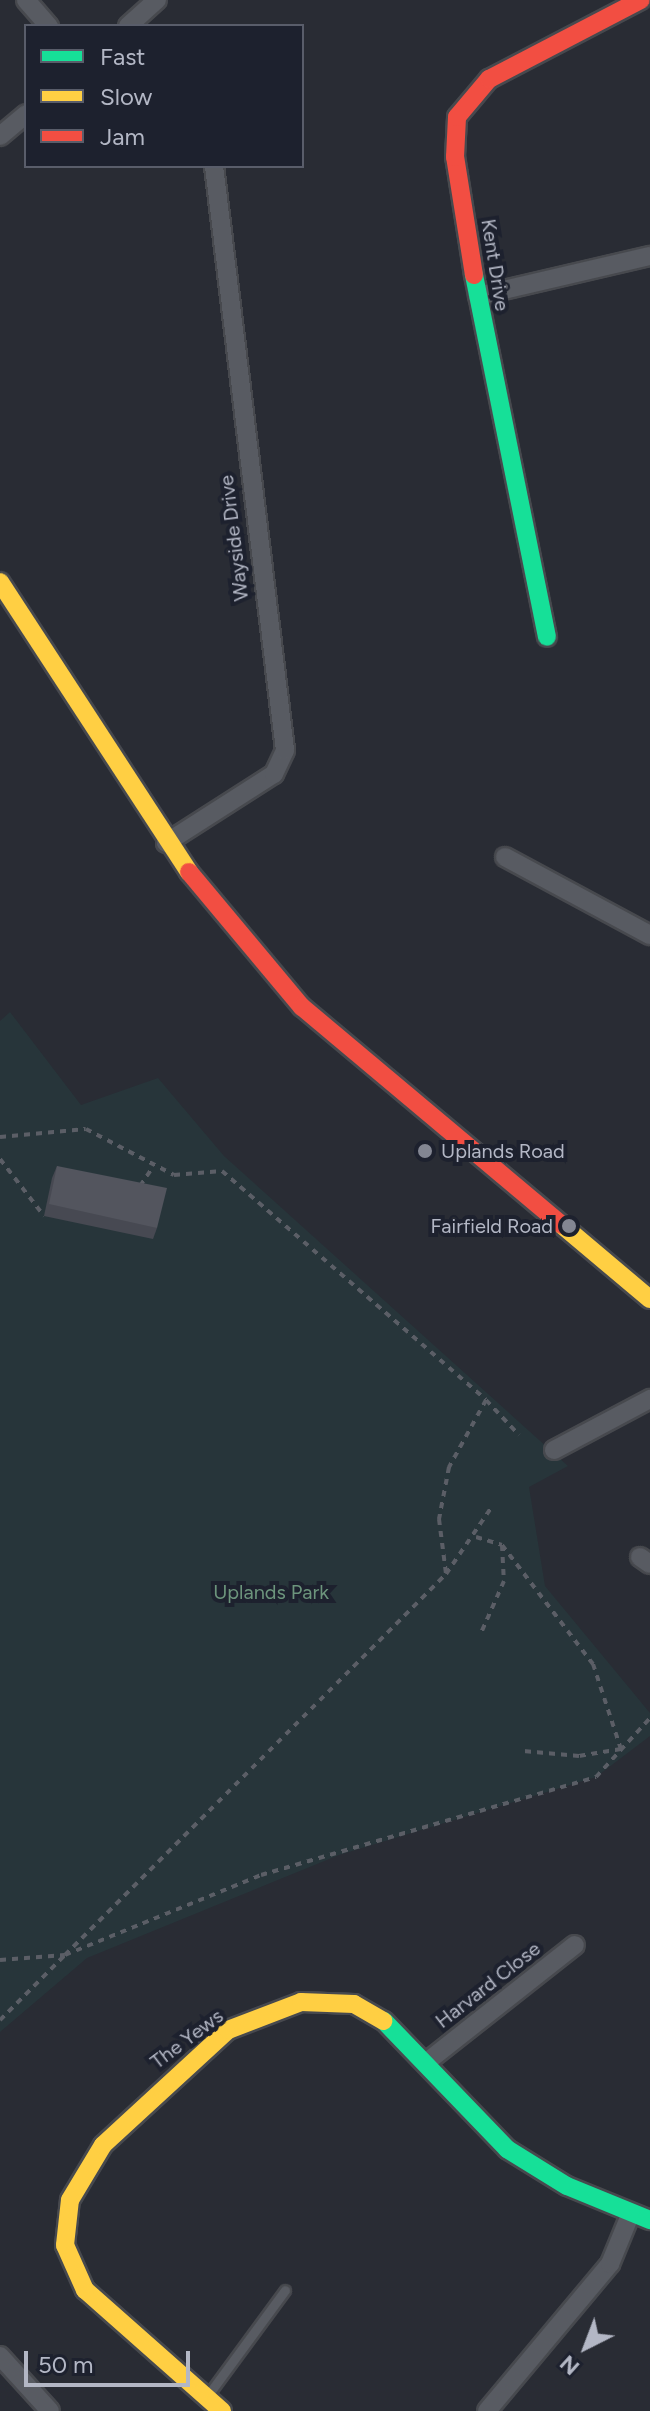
<!DOCTYPE html>
<style>
body{margin:0}
#map{position:relative;width:650px;height:2411px;overflow:hidden;background:#292c34;font-family:Figtree,sans-serif}
div>[style]{position:absolute}
.green>*{inset:0;background:#27353a}
.path>*{height:4px;margin-top:-2px;transform-origin:0;background:repeating-linear-gradient(90deg,#5b5e66 0 6px,transparent 0 12px)}
.roads{filter:drop-shadow(2px 0 #47494e) drop-shadow(-2px 0 #47494e) drop-shadow(0 2px #47494e) drop-shadow(0 -2px #47494e)}
.lane>*{height:9px;margin:-4.5px;padding:0 4.5px;transform-origin:4.5px;border-radius:4.5px;background:#585b62}
.street>*{height:18px;margin:-9px;padding:0 9px;transform-origin:9px;border-radius:9px;background:#585b62}
.fast>*{height:18px;margin:-9px;padding:0 9px;transform-origin:9px;border-radius:9px;background:#16e098}
.slow>*{height:18px;margin:-9px;padding:0 9px;transform-origin:9px;border-radius:9px;background:#ffcf43}
.jam>*{height:18px;margin:-9px;padding:0 9px;transform-origin:9px;border-radius:9px;background:#f24e42}
.wall>*{inset:0;background:#474952}
.building>*{inset:0;background:#53555e}
.dots>*{width:22px;height:22px;translate:-50% -50%;box-sizing:border-box;border:4px solid #1d212e;border-radius:50%}
span{translate:-50% -50%;white-space:nowrap;text-align:center;line-height:1.15;-webkit-text-stroke:8px #1d212e;paint-order:stroke}
.street-label{font-size:20px;color:#b3b7c5}
.poi-label{font-size:20px;color:#b3b7c5}
.left{translate:0 -50%;text-align:left}
.right{translate:-100% -50%;text-align:right}
.park-label{font-size:20px;color:#6c947c}
.legend{position:absolute;left:24px;top:24px;width:280px;height:144px;box-sizing:border-box;background:#1d212e;border:2px solid #595d6a;margin:0;padding:10px 14px;list-style:none;font-size:24px;color:#b3b7c5}
.legend li{display:flex;align-items:center;gap:16px;height:40px}
.legend b{width:40px;border:2px solid #595d6a}
.north{position:absolute;left:546px;top:2307px;width:80px;height:80px;-webkit-text-stroke:6px #1d212e;paint-order:stroke;rotate:222deg;font-size:22px;font-weight:700;line-height:32px;text-align:center;color:#b3b7c5}
.north::after{content:'';display:block;margin:auto;width:28px;height:36px;background:#b3b7c5;clip-path:polygon(50% 0,100% 100%,50% 72%,0 100%)}
.scale{position:absolute;left:24px;top:2351px;width:166px;height:36px;box-sizing:border-box;border:4px solid #b3b7c5;border-top:0;padding-left:10px;font-size:24px;line-height:28px;white-space:nowrap;color:#b3b7c5;-webkit-text-stroke:6px #1d212e;paint-order:stroke}
</style>
<div id="map">
<div class="green">
<i style="clip-path:polygon(10px 1012px,81px 1105px,158px 1078px,224px 1156px,568px 1466px,529px 1487px,545px 1586px,650px 1713px,650px 1736px,596px 1777px,339px 1855px,87px 1958px,0 2032px,0 1021px)"></i>
</div>
<div class="path">
<i style="left:0;top:1137px;width:86px;rotate:-5.3deg"></i>
<i style="left:86px;top:1129px;width:99px;rotate:27.6deg"></i>
<i style="left:174px;top:1175px;width:48px;rotate:-4.8deg"></i>
<i style="left:222px;top:1171px;width:349px;rotate:40.9deg"></i>
<i style="left:486px;top:1400px;width:77px;rotate:118.9deg"></i>
<i style="left:449px;top:1467px;width:53px;rotate:100.9deg"></i>
<i style="left:439px;top:1519px;width:55px;rotate:82.7deg"></i>
<i style="left:0;top:1159px;width:72px;rotate:52.3deg"></i>
<i style="left:140px;top:1186px;width:22px;rotate:-56deg"></i>
<i style="left:486px;top:1400px;width:48px;rotate:46.7deg"></i>
<i style="left:476px;top:1537px;width:27px;rotate:17deg"></i>
<i style="left:502px;top:1545px;width:36px;rotate:87deg"></i>
<i style="left:504px;top:1581px;width:57px;rotate:113.9deg"></i>
<i style="left:502px;top:1545px;width:150px;rotate:52.6deg"></i>
<i style="left:593px;top:1664px;width:89px;rotate:71.8deg"></i>
<i style="left:621px;top:1749px;width:43px;rotate:170.5deg"></i>
<i style="left:579px;top:1756px;width:56px;rotate:-174.9deg"></i>
<i style="left:0;top:1960px;width:65px;rotate:-4.4deg"></i>
<i style="left:65px;top:1955px;width:539px;rotate:-45deg"></i>
<i style="left:446px;top:1574px;width:80px;rotate:-55.7deg"></i>
<i style="left:0;top:2020px;width:92px;rotate:-45deg"></i>
<i style="left:65px;top:1955px;width:212px;rotate:-22.2deg"></i>
<i style="left:261px;top:1875px;width:349px;rotate:-16.3deg"></i>
<i style="left:596px;top:1777px;width:80px;rotate:-47.5deg"></i>
</div>
<div class="roads">
<div class="lane">
<i style="left:208px;top:2395px;width:130px;rotate:-53.7deg"></i>
</div>
<div class="street">
<i style="left:26px;top:0;width:35px;rotate:49deg"></i>
<i style="left:128px;top:26px;width:39px;rotate:-42deg"></i>
<i style="left:0;top:136px;width:34px;rotate:-40deg"></i>
<i style="left:478px;top:296px;width:177px;rotate:-13.1deg"></i>
<i style="left:166px;top:843px;width:128px;rotate:-32.6deg"></i>
<i style="left:274px;top:774px;width:26px;rotate:-65deg"></i>
<i style="left:285px;top:750px;width:588px;rotate:-96.93deg"></i>
<i style="left:505px;top:857px;width:165px;rotate:28.3deg"></i>
<i style="left:554px;top:1450px;width:109px;rotate:-28deg"></i>
<i style="left:640px;top:1557px;width:12px;rotate:35deg"></i>
<i style="left:428px;top:2061px;width:187px;rotate:-38.3deg"></i>
<i style="left:0;top:2356px;width:74px;rotate:47.7deg"></i>
<i style="left:487px;top:2411px;width:192px;rotate:-50.1deg"></i>
<i style="left:610px;top:2264px;width:55px;rotate:-67.6deg"></i>
</div>
<div class="fast">
<i style="left:474px;top:275px;width:369px;rotate:78.6deg"></i>
<i style="left:384px;top:2021px;width:178px;rotate:46.1deg"></i>
<i style="left:507px;top:2149px;width:70px;rotate:31.7deg"></i>
<i style="left:567px;top:2186px;width:90px;rotate:22.3deg"></i>
</div>
<div class="slow">
<i style="left:0;top:582px;width:346px;rotate:56.9deg"></i>
<i style="left:562px;top:1225px;width:115px;rotate:40.1deg"></i>
<i style="left:222px;top:2411px;width:183px;rotate:-138.5deg"></i>
<i style="left:85px;top:2290px;width:49px;rotate:-114deg"></i>
<i style="left:65px;top:2245px;width:45px;rotate:-83.7deg"></i>
<i style="left:70px;top:2200px;width:64px;rotate:-59deg"></i>
<i style="left:103px;top:2145px;width:170px;rotate:-42.6deg"></i>
<i style="left:228px;top:2030px;width:78px;rotate:-21deg"></i>
<i style="left:301px;top:2002px;width:53px;rotate:2.2deg"></i>
<i style="left:354px;top:2004px;width:34px;rotate:30deg"></i>
</div>
<div class="jam">
<i style="left:474px;top:275px;width:120px;rotate:-99.1deg"></i>
<i style="left:455px;top:157px;width:40px;rotate:-87.1deg"></i>
<i style="left:457px;top:117px;width:50px;rotate:-49.9deg"></i>
<i style="left:489px;top:79px;width:171px;rotate:-27.5deg"></i>
<i style="left:189px;top:872px;width:176px;rotate:50.1deg"></i>
<i style="left:302px;top:1007px;width:339px;rotate:40deg"></i>
</div>
</div>
<div class="wall">
<i style="clip-path:polygon(57px 1166px,157px 1228px,153px 1239px,44px 1216px,52px 1178px)"></i>
</div>
<div class="building">
<i style="clip-path:polygon(57px 1166px,167px 1188px,157px 1228px,49px 1204px)"></i>
</div>
<div class="dots">
<i style="left:425px;top:1151px;background:#838692"></i>
<i style="left:569px;top:1226px;background:#838692"></i>
</div>
<div class="street-label">
<span style="left:495px;top:265px;rotate:81deg">Kent Drive</span>
<span style="left:234px;top:538px;rotate:-97deg">Wayside Drive</span>
<span style="left:488px;top:1985px;rotate:-38deg">Harvard Close</span>
<span style="left:187px;top:2039px;rotate:-37deg">The Yews</span>
</div>
<div class="poi-label">
<span class="left" style="left:441px;top:1151px">Uplands Road</span>
<span class="right" style="left:553px;top:1226px">Fairfield Road</span>
</div>
<div class="park-label">
<span style="left:271px;top:1592px">Uplands Park</span>
</div>
<ul class="legend">
<li><b style="height:10px;background:#16e098"></b>Fast</li>
<li><b style="height:10px;background:#ffcf43"></b>Slow</li>
<li><b style="height:10px;background:#f24e42"></b>Jam</li>
</ul>
<div class="north">N</div>
<div class="scale">50 m</div>
</div>
